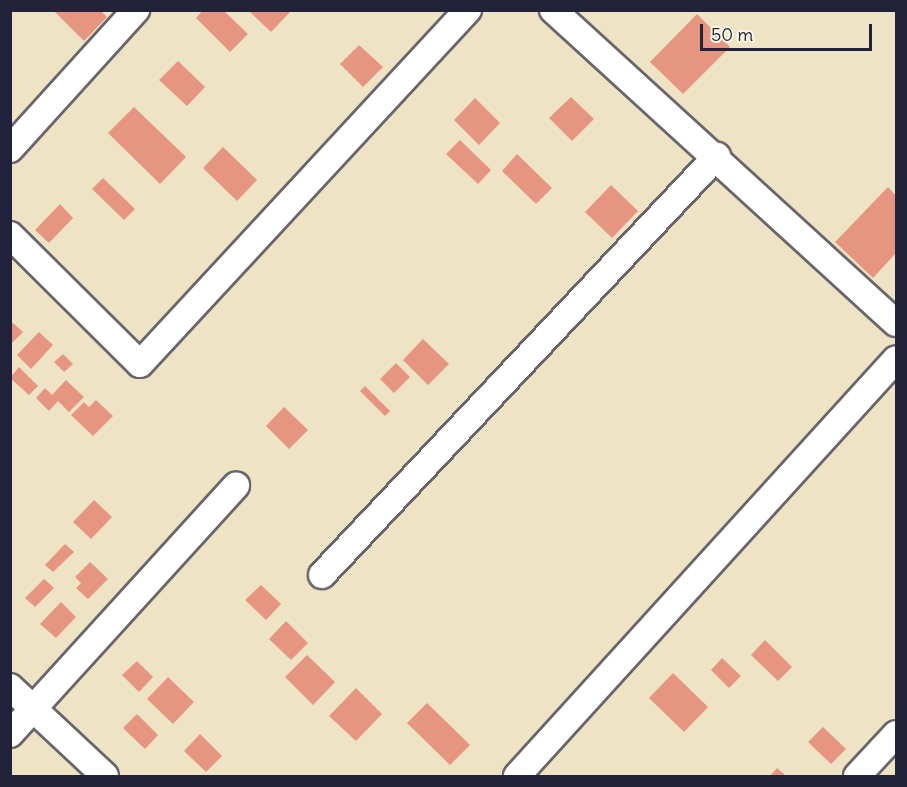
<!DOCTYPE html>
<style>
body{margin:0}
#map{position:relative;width:907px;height:787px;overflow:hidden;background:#eee4c5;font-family:Delius,sans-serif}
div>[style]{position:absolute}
.building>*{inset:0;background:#e69580}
.roads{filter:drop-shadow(2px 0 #69666b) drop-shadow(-2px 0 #69666b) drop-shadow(0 2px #69666b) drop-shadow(0 -2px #69666b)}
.minor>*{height:26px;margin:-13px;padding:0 13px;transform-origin:13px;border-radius:13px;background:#fff}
span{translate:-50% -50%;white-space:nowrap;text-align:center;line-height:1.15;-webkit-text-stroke:6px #fcf5e5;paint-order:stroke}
.frame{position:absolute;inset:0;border:12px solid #22223b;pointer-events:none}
.scale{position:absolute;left:700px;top:24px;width:172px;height:27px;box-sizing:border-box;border:3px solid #22223b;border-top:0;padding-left:8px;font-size:18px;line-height:21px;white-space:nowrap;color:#22223b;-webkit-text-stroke:4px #fcf5e5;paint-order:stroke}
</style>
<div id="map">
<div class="building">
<i style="clip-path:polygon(53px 10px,100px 10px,107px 17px,84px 41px)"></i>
<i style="clip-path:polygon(203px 10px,223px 10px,248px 34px,230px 52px,196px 18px)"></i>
<i style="clip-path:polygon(248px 10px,292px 10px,271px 32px)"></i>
<i style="clip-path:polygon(697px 14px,730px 47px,683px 94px,650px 62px)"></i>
<i style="clip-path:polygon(359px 45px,383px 67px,363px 87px,340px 64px)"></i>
<i style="clip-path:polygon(178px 61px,205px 87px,187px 106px,159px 80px)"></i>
<i style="clip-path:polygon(571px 97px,594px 119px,572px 141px,549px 118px)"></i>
<i style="clip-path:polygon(475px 98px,500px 123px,479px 145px,454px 120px)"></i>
<i style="clip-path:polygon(134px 107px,186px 157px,160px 184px,108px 133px)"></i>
<i style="clip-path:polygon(460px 140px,491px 170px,478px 184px,446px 154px)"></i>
<i style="clip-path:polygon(223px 147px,257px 180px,237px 201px,203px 168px)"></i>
<i style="clip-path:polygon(517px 154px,552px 188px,536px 204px,502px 171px)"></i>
<i style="clip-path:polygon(103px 178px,135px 209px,124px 220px,92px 189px)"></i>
<i style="clip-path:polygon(611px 185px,638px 211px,612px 238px,585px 212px)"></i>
<i style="clip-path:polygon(888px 187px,896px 196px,896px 253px,873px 278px,835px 242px)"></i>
<i style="clip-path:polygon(60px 204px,73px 218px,49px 243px,35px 230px)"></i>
<i style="clip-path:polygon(13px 323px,23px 332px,10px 345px,10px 325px)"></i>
<i style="clip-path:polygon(39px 332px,53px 345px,31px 369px,17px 355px)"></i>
<i style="clip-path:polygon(423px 339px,449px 364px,428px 385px,403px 360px)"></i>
<i style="clip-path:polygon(63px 354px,73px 364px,64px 372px,54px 362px)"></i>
<i style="clip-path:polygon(396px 363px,410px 377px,394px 393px,380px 379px)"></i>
<i style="clip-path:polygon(19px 367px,38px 386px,29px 395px,10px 378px)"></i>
<i style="clip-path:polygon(66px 380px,84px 397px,69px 412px,58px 401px,49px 411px,36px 398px,45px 388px,52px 395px)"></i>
<i style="clip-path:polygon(365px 386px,390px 411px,385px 416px,360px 391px)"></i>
<i style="clip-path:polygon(96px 400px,113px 416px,93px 436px,71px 415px,84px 402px,89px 407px)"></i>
<i style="clip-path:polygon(284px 407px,308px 430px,289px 449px,266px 426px)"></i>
<i style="clip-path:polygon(94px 500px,112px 517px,91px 539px,73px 522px)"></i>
<i style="clip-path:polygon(65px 544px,74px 552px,53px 572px,45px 565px)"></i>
<i style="clip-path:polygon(90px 562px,108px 579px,88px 599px,76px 588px,81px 583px,75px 577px)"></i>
<i style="clip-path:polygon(44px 579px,54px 588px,35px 607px,25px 598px)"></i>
<i style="clip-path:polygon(261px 585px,281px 604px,266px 620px,245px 600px)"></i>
<i style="clip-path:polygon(61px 602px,76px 617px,56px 638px,40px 624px)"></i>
<i style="clip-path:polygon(286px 621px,308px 643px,291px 660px,269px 639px)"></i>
<i style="clip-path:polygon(765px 640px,792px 667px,778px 681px,751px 655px)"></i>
<i style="clip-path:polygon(307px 655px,335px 682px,313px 705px,285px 677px)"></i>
<i style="clip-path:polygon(722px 658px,741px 676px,729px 688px,711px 670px)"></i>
<i style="clip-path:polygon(137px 661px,153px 677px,139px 692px,122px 675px)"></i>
<i style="clip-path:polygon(673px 673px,708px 707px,684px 732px,649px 698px)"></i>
<i style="clip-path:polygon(168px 677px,194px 702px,173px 724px,147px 699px)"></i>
<i style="clip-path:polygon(356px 688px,382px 714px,356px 741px,329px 716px)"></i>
<i style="clip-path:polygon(427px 703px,470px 745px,450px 765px,407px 723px)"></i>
<i style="clip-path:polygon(137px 714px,158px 735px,145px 749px,123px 728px)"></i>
<i style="clip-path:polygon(823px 727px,846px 749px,831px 764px,808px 742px)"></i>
<i style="clip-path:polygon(200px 734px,222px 756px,206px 772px,184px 751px)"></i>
<i style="clip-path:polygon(777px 768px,786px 776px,770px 776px)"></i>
</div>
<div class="roads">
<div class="minor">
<i style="left:553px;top:10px;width:464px;rotate:42.4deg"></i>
<i style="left:10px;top:149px;width:188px;rotate:-47.8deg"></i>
<i style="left:10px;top:235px;width:183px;rotate:44.8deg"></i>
<i style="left:140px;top:364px;width:483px;rotate:-47.2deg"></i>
<i style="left:322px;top:575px;width:576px;rotate:-46.69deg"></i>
<i style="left:10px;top:687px;width:130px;rotate:43.1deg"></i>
<i style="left:10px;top:734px;width:336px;rotate:-47.7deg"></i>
<i style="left:517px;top:776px;width:563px;rotate:-47.73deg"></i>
<i style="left:857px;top:776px;width:57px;rotate:-47.1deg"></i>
</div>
</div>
<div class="frame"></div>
<div class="scale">50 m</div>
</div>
